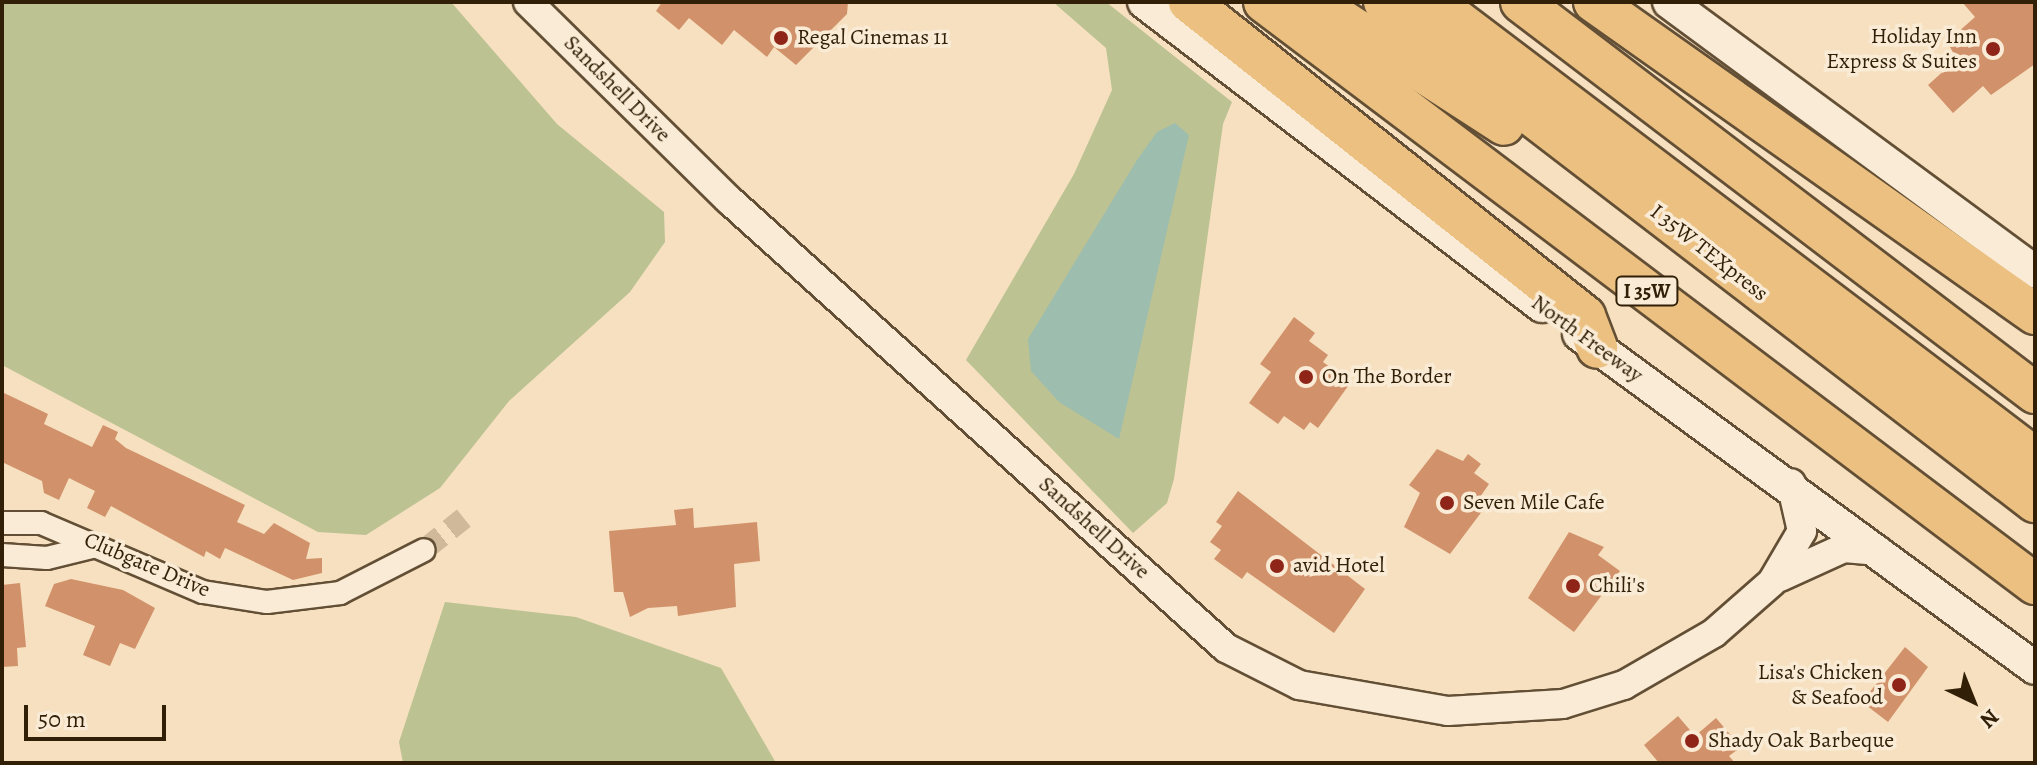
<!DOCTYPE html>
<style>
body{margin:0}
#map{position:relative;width:2037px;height:765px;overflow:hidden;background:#f6e0bf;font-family:Alegreya,serif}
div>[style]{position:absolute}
.green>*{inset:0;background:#bcc292}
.water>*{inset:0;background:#9dbdae}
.building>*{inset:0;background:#d1926b}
.minor-tunnel>*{height:22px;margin-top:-11px;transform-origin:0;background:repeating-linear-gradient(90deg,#cfb99a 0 22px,transparent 0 33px)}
.roads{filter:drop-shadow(2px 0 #634f35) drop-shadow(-2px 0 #634f35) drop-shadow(0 2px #634f35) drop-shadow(0 -2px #634f35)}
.minor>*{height:22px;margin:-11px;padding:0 11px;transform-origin:11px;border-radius:11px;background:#f9ebd5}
.tertiary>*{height:28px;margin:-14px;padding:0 14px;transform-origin:14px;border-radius:14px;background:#f9ebd5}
.secondary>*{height:32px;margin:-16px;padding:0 16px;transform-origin:16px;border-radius:16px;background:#f9ebd5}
.motorway>*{height:40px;margin:-20px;padding:0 20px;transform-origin:20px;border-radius:20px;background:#ebc080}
.dots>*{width:22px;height:22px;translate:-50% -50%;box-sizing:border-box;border:4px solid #f9ebd5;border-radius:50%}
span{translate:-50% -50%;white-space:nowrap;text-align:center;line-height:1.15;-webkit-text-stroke:7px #f9ebd5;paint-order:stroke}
.shield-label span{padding:2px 6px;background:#f9ebd5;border:2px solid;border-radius:6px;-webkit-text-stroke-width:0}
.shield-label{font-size:20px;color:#321f07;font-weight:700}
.poi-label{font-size:22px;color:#321f07}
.right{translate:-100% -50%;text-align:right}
.left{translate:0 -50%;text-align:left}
.street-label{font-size:22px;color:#321f07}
.frame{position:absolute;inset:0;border:4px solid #321f07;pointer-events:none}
.north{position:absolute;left:1933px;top:661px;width:80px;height:80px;-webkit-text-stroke:6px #f9ebd5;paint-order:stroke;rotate:137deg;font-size:22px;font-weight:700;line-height:32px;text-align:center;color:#321f07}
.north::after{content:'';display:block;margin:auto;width:28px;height:36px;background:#321f07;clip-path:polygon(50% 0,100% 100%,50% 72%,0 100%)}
.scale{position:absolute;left:24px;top:705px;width:142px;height:36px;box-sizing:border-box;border:4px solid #321f07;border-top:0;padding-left:10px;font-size:24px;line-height:28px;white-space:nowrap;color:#321f07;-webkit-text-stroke:6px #f9ebd5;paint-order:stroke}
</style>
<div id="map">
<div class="green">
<i style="clip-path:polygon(2px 2px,451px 2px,557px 124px,664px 212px,665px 242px,630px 292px,509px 401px,440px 488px,366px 535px,318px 532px,2px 365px)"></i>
<i style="clip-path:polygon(1053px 2px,1106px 2px,1232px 102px,1223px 124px,1174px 479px,1167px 503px,1133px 533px,966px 360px,1074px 174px,1112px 90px,1106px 48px)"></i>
<i style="clip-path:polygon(445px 602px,576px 617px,721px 668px,776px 763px,403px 763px,399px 742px)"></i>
</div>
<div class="water">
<i style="clip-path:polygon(1175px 123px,1189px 135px,1119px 439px,1059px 402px,1031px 371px,1028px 339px,1137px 160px,1157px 132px)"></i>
</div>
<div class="building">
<i style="clip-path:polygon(662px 2px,848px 2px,847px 14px,796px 65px,774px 47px,767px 57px,734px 30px,722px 45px,689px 18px,679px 30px,656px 11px)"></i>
<i style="clip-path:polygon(1962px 2px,2035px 2px,2035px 64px,1991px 95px,1983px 86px,1953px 113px,1928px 85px,1957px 59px,1947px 42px,1975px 17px)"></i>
<i style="clip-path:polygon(1294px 317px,1315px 333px,1309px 341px,1328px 355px,1323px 362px,1351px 382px,1318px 428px,1310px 422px,1304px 430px,1284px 416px,1278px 424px,1249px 403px,1271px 372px,1260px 364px)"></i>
<i style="clip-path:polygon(2px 392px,48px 414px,44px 424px,92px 447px,103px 425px,118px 432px,115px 439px,126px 448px,245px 505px,237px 522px,264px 534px,274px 523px,310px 543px,306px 559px,322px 558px,322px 573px,293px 580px,225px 548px,220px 559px,206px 551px,204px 557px,111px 506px,105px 517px,87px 508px,95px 491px,69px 478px,59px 500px,44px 493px,42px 481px,2px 462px)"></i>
<i style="clip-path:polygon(1437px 449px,1463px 461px,1468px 454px,1481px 464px,1474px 473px,1489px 484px,1478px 500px,1486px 506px,1450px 554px,1404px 527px,1420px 493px,1409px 485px)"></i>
<i style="clip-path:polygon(1238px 491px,1365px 589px,1334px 633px,1247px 572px,1242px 579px,1214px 559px,1221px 550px,1210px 542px,1222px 526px,1216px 522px)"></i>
<i style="clip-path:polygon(693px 508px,694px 528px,757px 522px,760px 561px,734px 564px,736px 607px,678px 616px,677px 606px,648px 608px,630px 617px,623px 592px,614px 592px,609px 531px,676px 525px,674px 510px)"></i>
<i style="clip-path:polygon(1569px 532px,1604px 547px,1598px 555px,1620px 571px,1574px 632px,1528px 598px)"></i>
<i style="clip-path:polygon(71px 579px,123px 590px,155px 608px,135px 649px,120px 643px,110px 666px,83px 655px,95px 626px,45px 606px,54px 584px)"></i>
<i style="clip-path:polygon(20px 583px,26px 647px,17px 648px,18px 666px,2px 667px,2px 585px)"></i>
<i style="clip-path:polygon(1905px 647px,1928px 667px,1888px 722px,1862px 702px)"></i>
<i style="clip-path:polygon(1678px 716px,1695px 736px,1716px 718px,1741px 747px,1729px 756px,1735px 763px,1659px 763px,1644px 745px)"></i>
</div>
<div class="minor-tunnel">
<i style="left:424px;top:550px;width:51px;rotate:-38.7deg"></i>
</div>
<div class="roads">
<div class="minor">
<i style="left:2px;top:523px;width:39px"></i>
<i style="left:41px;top:523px;width:176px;rotate:23.1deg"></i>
<i style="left:203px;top:592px;width:65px;rotate:8.9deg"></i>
<i style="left:267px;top:602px;width:74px;rotate:-7deg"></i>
<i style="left:340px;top:593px;width:94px;rotate:-27.1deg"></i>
<i style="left:2px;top:555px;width:45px;rotate:3.8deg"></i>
<i style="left:47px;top:558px;width:46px;rotate:-13.7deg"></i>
</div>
<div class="tertiary">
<i style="left:528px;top:2px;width:282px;rotate:44.6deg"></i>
<i style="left:729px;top:200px;width:669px;rotate:42.03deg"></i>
<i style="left:1226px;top:648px;width:82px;rotate:26.9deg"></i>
<i style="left:1299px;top:685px;width:151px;rotate:9.9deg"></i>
<i style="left:1448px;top:711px;width:115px;rotate:-3.5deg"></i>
<i style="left:1563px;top:704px;width:64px;rotate:-17.3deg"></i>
<i style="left:1624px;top:685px;width:104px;rotate:-30deg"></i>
<i style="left:1714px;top:633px;width:77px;rotate:-41.3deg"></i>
<i style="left:1772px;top:582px;width:59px;rotate:-59.5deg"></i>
<i style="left:1802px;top:531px;width:49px;rotate:-102.9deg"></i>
<i style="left:1780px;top:577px;width:70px;rotate:-24.4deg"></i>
<i style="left:1844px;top:548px;width:35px;rotate:5deg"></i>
</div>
<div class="secondary">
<i style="left:1144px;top:2px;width:501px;rotate:37.37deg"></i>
<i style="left:1669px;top:2px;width:455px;rotate:36.4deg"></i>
<i style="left:1579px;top:334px;width:565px;rotate:36.22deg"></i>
</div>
<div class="motorway">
<i style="left:1189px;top:2px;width:505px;rotate:38.41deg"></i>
<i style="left:1585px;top:316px;width:34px;rotate:69deg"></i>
<i style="left:1264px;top:2px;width:966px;rotate:37.05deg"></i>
<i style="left:1314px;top:2px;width:226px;rotate:32.9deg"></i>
<i style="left:1384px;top:2px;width:821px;rotate:37.53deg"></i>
<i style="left:1433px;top:2px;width:755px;rotate:37.14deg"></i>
<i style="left:1521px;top:2px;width:646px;rotate:37.26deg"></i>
<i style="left:1594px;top:2px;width:540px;rotate:35.28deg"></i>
</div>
</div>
<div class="dots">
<i style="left:781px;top:38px;background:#8f2418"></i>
<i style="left:1993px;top:49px;background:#8f2418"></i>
<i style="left:1306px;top:377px;background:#8f2418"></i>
<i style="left:1447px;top:503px;background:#8f2418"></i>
<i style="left:1277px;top:566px;background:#8f2418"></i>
<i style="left:1573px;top:586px;background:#8f2418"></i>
<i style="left:1899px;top:685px;background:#8f2418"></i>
<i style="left:1692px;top:741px;background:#8f2418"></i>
</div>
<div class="shield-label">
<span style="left:1647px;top:291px">I 35W</span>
</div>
<div class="poi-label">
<span class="right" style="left:1977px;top:49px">Holiday Inn<br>Express &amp; Suites</span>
<span class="left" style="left:797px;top:38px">Regal Cinemas 11</span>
<span class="left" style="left:1322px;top:377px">On The Border</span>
<span class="left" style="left:1463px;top:503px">Seven Mile Cafe</span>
<span class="left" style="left:1293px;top:566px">avid Hotel</span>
<span class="left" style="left:1589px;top:586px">Chili's</span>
<span class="right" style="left:1883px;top:685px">Lisa's Chicken<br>&amp; Seafood</span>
<span class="left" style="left:1708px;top:741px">Shady Oak Barbeque</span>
</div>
<div class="street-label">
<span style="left:617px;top:89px;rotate:45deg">Sandshell Drive</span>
<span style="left:1709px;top:253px;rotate:38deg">I 35W TEXpress</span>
<span style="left:1587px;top:339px;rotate:36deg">North Freeway</span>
<span style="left:1094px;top:528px;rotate:42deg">Sandshell Drive</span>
<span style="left:147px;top:565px;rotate:23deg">Clubgate Drive</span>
</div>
<div class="frame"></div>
<div class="north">N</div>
<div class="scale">50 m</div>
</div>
